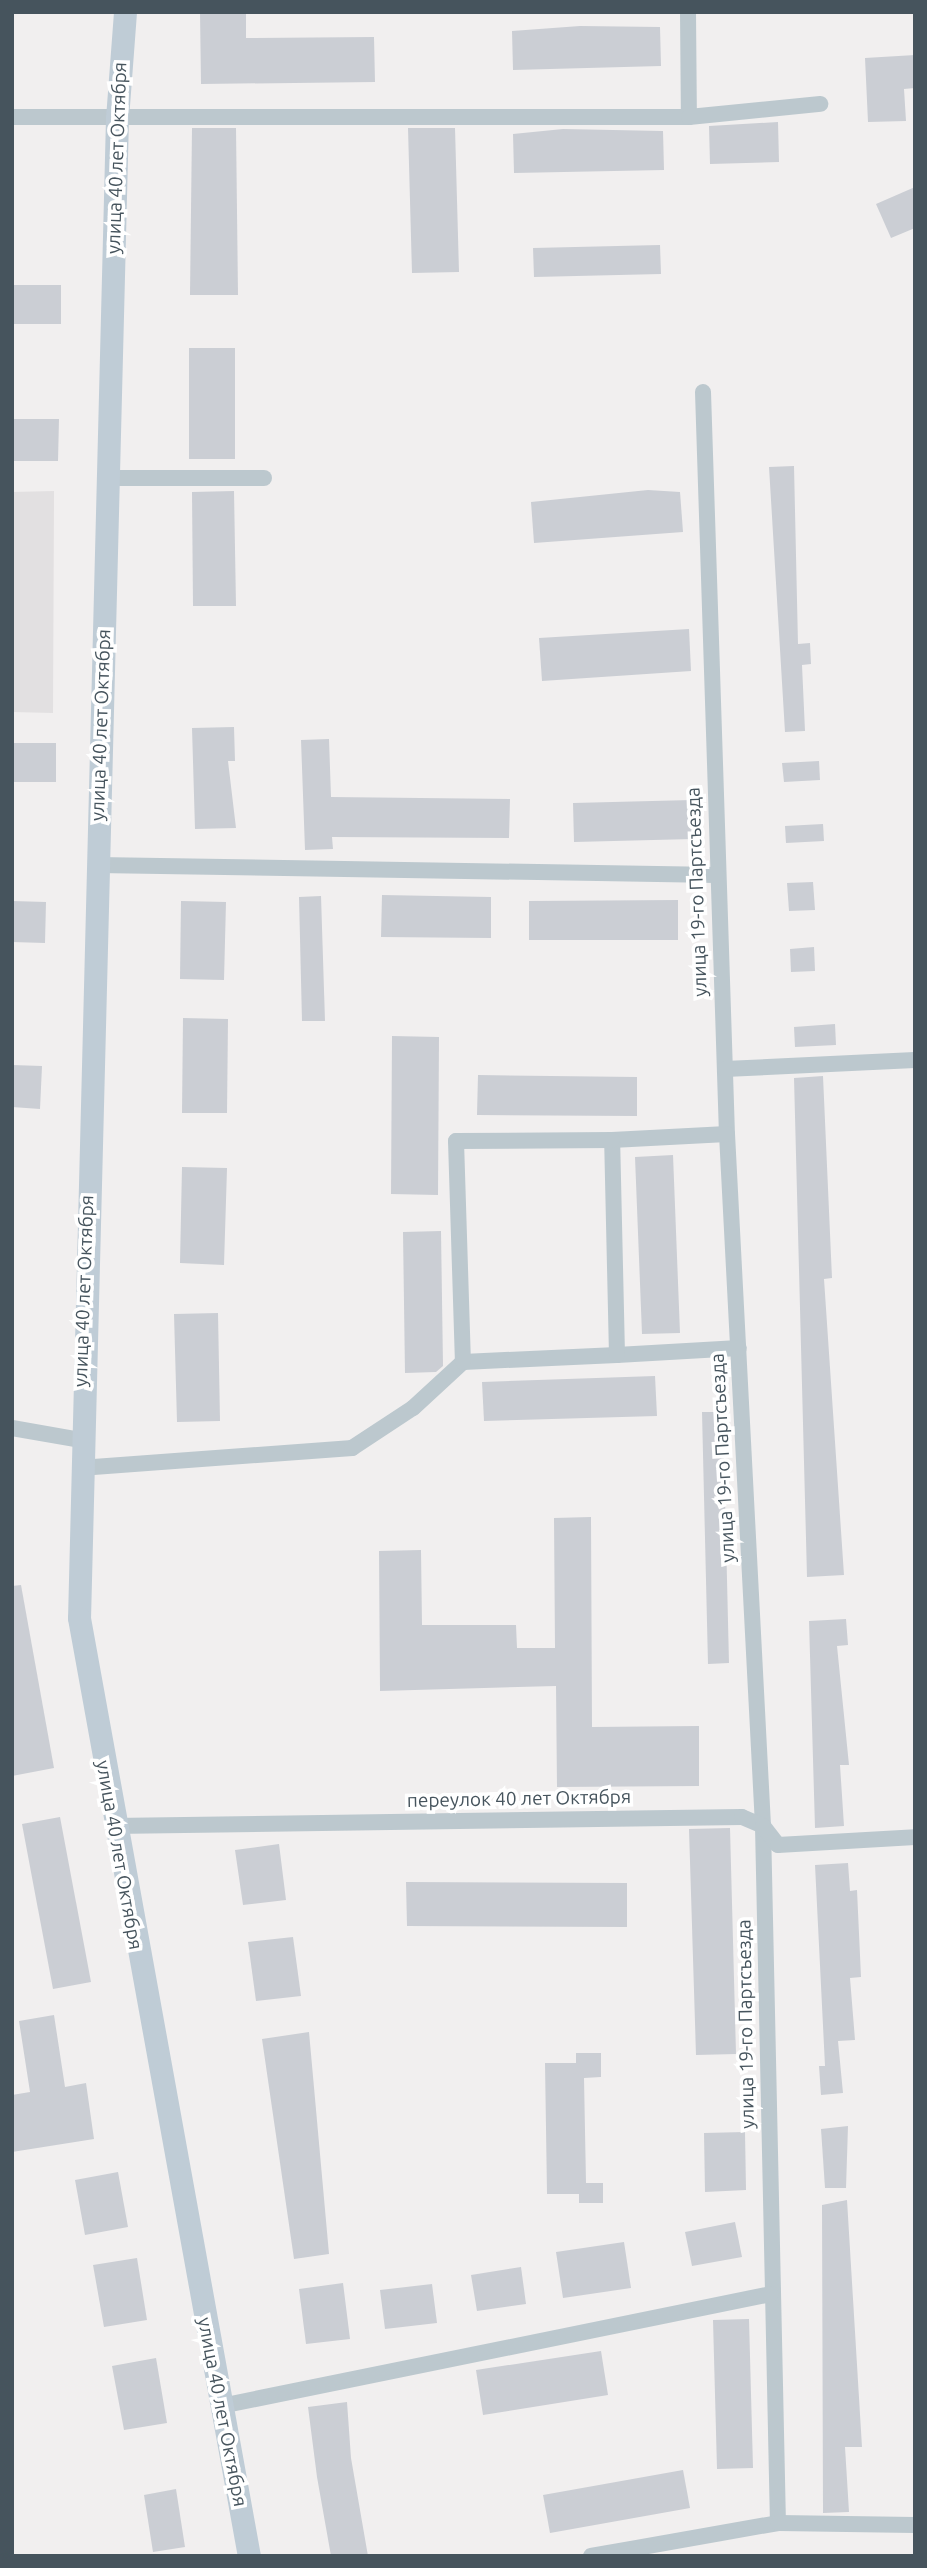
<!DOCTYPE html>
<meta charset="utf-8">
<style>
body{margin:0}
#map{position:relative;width:927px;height:2568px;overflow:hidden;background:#f1efef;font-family:Ubuntu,sans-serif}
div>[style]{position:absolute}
.education>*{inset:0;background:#e2e0e1}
.building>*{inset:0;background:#cbced4}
.minor>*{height:16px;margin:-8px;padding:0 8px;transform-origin:8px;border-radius:8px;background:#bcc8ce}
.secondary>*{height:23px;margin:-11.5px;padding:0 11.5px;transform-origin:11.5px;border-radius:11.5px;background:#bfccd6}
span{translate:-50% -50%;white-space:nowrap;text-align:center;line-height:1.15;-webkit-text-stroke:7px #fff;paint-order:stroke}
.street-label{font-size:19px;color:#46545d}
.frame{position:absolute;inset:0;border:14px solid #46545d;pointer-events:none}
</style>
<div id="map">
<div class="education">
<i style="clip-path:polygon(54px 491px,53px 713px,12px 712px,12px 492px)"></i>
</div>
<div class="building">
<i style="clip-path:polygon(200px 12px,246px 12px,246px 38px,374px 37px,375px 82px,201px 84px)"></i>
<i style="clip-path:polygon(580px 26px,660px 27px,661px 66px,513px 70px,512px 31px)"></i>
<i style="clip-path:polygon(915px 55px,915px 88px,904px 89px,906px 121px,868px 122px,865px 58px)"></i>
<i style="clip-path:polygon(778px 122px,779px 162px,710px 164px,709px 126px)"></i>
<i style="clip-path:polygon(192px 128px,236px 128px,238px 295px,190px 295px)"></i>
<i style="clip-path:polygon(408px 128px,455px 128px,459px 272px,412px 273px)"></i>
<i style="clip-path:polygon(563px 129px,663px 131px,664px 170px,514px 173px,513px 134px)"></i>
<i style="clip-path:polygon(915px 187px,915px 228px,891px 238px,876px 204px)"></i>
<i style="clip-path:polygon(660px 245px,661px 274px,534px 277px,533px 248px)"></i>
<i style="clip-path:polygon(12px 285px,61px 285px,61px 324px,12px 324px)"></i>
<i style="clip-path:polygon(189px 348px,235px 348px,235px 459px,189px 459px)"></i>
<i style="clip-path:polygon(12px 419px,59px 419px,58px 461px,12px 461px)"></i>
<i style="clip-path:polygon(794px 466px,798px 644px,810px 643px,811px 664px,802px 665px,805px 731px,785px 732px,769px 467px)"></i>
<i style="clip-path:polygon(648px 490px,680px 492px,683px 532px,534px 543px,531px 502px)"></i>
<i style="clip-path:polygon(234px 491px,236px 606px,193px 606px,192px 492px)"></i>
<i style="clip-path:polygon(689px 629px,691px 671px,542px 681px,539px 638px)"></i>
<i style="clip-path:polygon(234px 727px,235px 761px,228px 761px,236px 828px,195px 829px,192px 728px)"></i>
<i style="clip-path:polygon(329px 739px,331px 797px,510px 799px,509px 838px,332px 837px,333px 849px,305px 850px,301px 740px)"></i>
<i style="clip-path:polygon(12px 743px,56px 743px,56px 782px,12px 782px)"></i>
<i style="clip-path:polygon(819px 761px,820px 780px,784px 782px,782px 763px)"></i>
<i style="clip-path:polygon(692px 800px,693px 839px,574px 842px,573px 803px)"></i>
<i style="clip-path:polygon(823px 824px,824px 841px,786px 843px,785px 826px)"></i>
<i style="clip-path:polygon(813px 882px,815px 910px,789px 911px,787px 883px)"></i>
<i style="clip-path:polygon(382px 895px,491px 897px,491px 938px,381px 937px)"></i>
<i style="clip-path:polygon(321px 896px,325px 1021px,302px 1021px,299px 897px)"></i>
<i style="clip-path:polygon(678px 900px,678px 940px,529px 940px,529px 901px)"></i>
<i style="clip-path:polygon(12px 901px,46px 902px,45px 943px,12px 942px)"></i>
<i style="clip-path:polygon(181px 901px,226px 902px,224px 980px,180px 979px)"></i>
<i style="clip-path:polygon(814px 947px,815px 971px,791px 972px,790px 949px)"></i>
<i style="clip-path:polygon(183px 1018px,228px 1019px,227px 1113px,182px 1113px)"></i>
<i style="clip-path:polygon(835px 1024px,836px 1045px,795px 1047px,794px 1027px)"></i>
<i style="clip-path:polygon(392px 1036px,439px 1037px,438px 1195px,391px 1194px)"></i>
<i style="clip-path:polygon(12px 1065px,42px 1066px,40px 1109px,12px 1107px)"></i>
<i style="clip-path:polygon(478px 1075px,637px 1077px,637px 1116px,477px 1115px)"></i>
<i style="clip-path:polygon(823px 1076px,832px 1278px,824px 1279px,844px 1575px,807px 1577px,794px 1078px)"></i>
<i style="clip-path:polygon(673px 1155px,680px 1333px,642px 1334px,635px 1157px)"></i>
<i style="clip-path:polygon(182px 1167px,227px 1168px,224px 1265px,180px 1263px)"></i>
<i style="clip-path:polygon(441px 1231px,443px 1366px,436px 1372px,405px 1373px,403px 1232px)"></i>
<i style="clip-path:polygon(218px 1313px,220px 1421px,177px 1422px,174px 1314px)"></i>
<i style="clip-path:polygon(655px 1376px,657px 1416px,484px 1421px,482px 1382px)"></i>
<i style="clip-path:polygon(702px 1412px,723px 1412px,729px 1663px,708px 1664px)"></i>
<i style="clip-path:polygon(591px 1517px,592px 1727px,699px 1726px,699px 1786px,557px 1787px,556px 1686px,380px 1691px,379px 1551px,421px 1550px,422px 1625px,516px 1625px,517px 1648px,555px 1648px,554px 1518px)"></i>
<i style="clip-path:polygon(21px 1585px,54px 1768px,12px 1776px,12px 1586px)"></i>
<i style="clip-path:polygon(846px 1619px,848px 1645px,837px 1646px,849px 1765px,840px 1765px,844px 1826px,815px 1828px,809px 1621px)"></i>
<i style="clip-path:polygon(60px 1817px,91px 1982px,53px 1989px,22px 1824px)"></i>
<i style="clip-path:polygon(730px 1828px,736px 2054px,696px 2055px,689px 1829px)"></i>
<i style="clip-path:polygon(279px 1844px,286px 1900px,243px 1905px,235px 1850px)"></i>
<i style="clip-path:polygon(848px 1863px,850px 1891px,857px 1890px,861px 1977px,850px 1978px,855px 2040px,838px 2041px,843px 2093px,821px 2095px,819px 2066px,825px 2066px,815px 1865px)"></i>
<i style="clip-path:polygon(406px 1882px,627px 1883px,627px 1927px,407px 1926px)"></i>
<i style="clip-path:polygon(293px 1937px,301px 1996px,256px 2001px,248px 1942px)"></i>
<i style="clip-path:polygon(54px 2015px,65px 2087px,86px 2083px,94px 2139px,12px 2152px,12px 2095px,30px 2092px,19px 2021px)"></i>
<i style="clip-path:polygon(309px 2032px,329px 2254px,294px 2259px,262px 2039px)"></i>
<i style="clip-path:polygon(576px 2053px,601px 2053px,601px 2077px,584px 2078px,586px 2183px,603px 2183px,603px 2203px,579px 2203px,579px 2194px,547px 2194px,545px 2063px,576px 2063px)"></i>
<i style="clip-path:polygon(848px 2126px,846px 2188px,825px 2188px,821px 2129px)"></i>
<i style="clip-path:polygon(745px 2132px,746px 2190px,705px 2192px,704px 2133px)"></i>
<i style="clip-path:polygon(118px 2172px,128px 2227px,85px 2235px,75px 2180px)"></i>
<i style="clip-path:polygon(847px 2200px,862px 2447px,845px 2447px,849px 2512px,823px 2513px,822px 2205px)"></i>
<i style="clip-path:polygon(735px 2222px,742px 2257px,692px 2266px,685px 2232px)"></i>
<i style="clip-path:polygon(624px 2242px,631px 2288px,563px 2298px,556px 2252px)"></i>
<i style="clip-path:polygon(137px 2258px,147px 2320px,104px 2327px,93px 2265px)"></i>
<i style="clip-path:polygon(521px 2267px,526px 2304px,477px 2311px,471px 2275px)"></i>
<i style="clip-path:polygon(343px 2283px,350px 2339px,306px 2344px,299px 2289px)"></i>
<i style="clip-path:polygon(432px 2284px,437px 2323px,385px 2329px,380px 2290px)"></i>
<i style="clip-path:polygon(749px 2319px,753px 2468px,717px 2469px,713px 2320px)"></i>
<i style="clip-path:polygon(601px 2351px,608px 2395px,483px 2415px,476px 2370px)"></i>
<i style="clip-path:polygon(156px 2358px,167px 2423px,124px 2430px,112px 2366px)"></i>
<i style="clip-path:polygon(347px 2402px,351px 2458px,368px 2556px,331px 2556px,317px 2477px,308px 2407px)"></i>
<i style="clip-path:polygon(683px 2470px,690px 2508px,550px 2533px,543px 2495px)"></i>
<i style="clip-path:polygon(176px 2489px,185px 2547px,153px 2552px,144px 2495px)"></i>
</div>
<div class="minor">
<i style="left:688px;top:12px;width:105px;rotate:89.5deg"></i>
<i style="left:12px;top:117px;width:677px"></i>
<i style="left:689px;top:117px;width:132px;rotate:-5.7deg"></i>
<i style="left:703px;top:392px;width:742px;rotate:88.15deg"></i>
<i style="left:727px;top:1134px;width:693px;rotate:87.02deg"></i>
<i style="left:763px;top:1826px;width:697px;rotate:88.77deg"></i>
<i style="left:107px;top:478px;width:157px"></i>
<i style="left:97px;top:865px;width:620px;rotate:0.92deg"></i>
<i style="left:725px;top:1069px;width:190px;rotate:-2.7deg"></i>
<i style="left:612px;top:1140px;width:115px;rotate:-3deg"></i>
<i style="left:617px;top:1355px;width:122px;rotate:-3.3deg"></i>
<i style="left:12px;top:1428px;width:69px;rotate:10deg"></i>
<i style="left:80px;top:1468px;width:273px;rotate:-4.2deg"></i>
<i style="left:352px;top:1448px;width:73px;rotate:-33.3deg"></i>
<i style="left:413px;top:1408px;width:68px;rotate:-42.6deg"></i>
<i style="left:463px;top:1362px;width:154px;rotate:-2.6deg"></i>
<i style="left:617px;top:1355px;width:215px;rotate:-91.3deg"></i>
<i style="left:612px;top:1140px;width:156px;rotate:179.6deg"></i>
<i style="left:456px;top:1141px;width:221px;rotate:88.2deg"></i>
<i style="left:113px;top:1826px;width:629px;rotate:-0.82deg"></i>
<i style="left:742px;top:1817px;width:23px;rotate:23deg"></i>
<i style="left:763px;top:1826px;width:24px;rotate:52deg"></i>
<i style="left:778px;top:1845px;width:137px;rotate:-3.3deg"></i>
<i style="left:221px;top:2406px;width:561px;rotate:-11.51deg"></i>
<i style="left:591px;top:2556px;width:190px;rotate:-10deg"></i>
<i style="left:778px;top:2523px;width:137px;rotate:0.8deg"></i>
</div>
<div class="secondary">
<i style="left:125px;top:12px;width:106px;rotate:94.3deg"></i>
<i style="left:117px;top:118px;width:1500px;rotate:91.45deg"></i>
<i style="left:79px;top:1618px;width:953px;rotate:79.73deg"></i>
</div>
<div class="street-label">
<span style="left:117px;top:158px;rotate:-88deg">улица 40 лет Октября</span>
<span style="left:101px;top:725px;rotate:-88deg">улица 40 лет Октября</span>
<span style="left:697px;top:892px;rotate:-92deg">улица 19-го Партсъезда</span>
<span style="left:84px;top:1291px;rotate:-88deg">улица 40 лет Октября</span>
<span style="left:723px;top:1458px;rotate:-93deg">улица 19-го Партсъезда</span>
<span style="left:519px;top:1799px;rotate:-1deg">переулок 40 лет Октября</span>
<span style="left:119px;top:1855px;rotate:80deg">улица 40 лет Октября</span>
<span style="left:746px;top:2024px;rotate:-91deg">улица 19-го Партсъезда</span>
<span style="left:222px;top:2412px;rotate:79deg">улица 40 лет Октября</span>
</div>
<div class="frame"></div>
</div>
